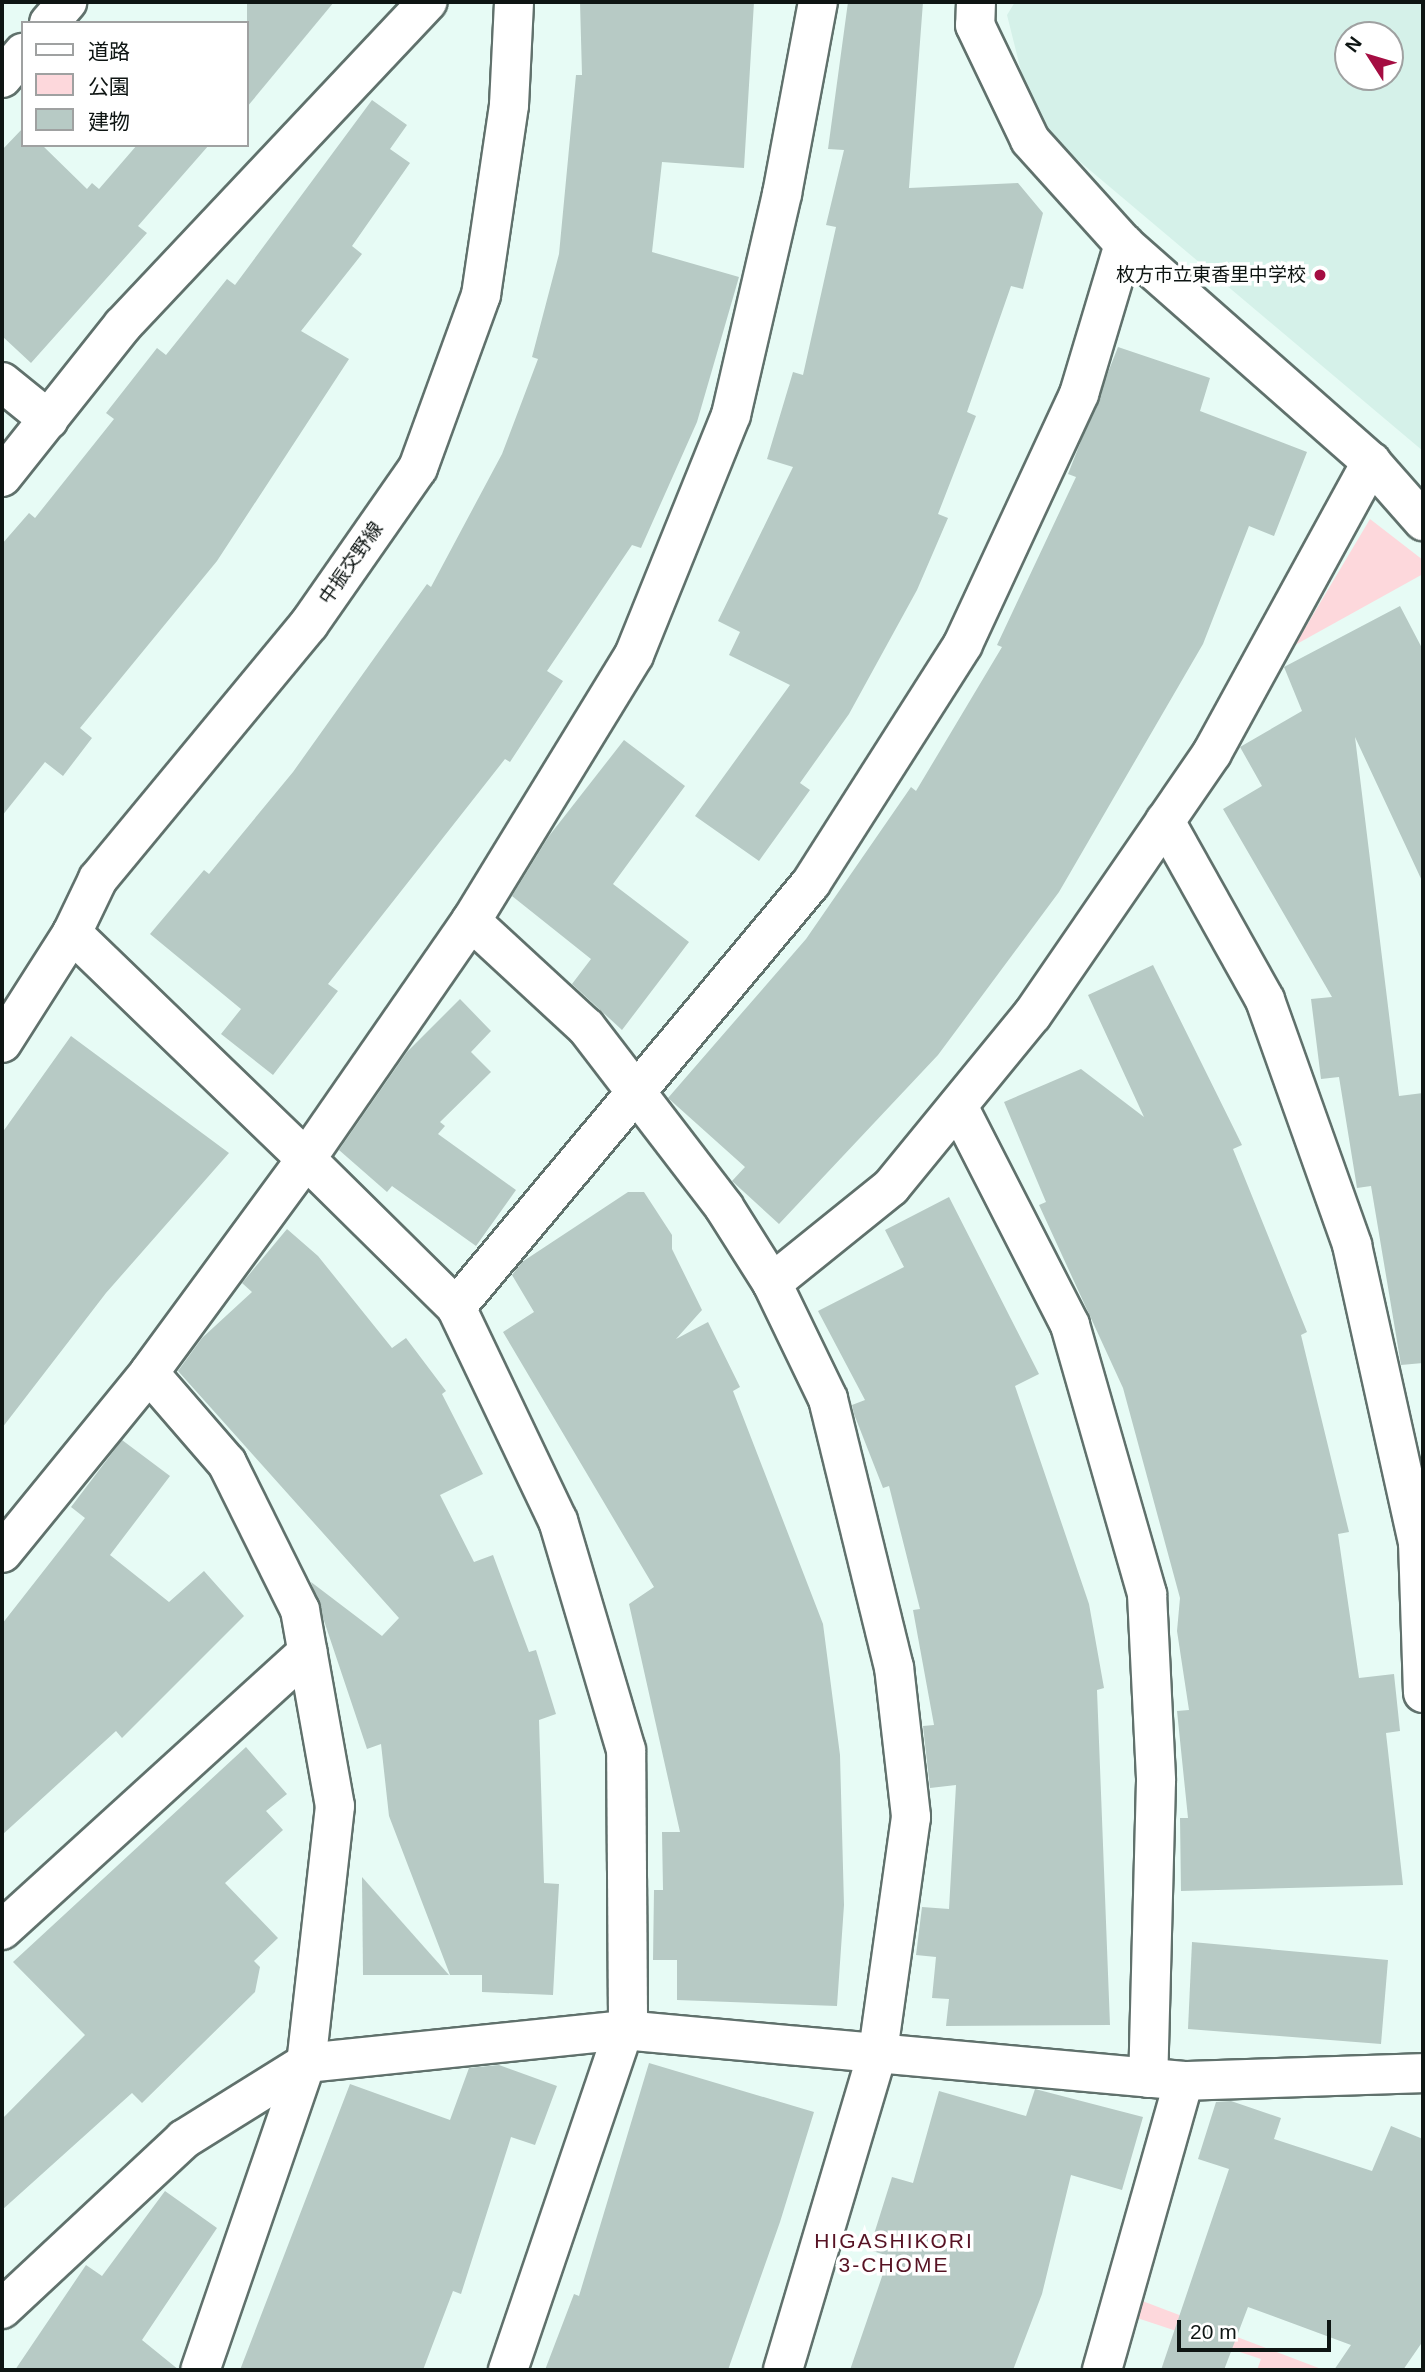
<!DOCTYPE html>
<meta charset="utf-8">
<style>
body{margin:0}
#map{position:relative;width:1425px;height:2372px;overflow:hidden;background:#e7fbf5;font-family:Arial,"Noto Sans JP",sans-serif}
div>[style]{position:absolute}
.built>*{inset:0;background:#d5f1e9}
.green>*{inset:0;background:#fdd8dc}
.building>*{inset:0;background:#b7cac5}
.roads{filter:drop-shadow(2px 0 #60716c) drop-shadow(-2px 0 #60716c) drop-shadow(0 2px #60716c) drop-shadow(0 -2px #60716c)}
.street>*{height:38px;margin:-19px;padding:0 19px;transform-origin:19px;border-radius:19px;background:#fff}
.secondary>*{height:38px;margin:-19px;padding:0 19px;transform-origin:19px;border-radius:19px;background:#fff}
.dots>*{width:19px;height:19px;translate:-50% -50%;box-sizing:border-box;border:4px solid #fff;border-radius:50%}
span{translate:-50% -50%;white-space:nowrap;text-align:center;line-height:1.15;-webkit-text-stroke:7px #fff;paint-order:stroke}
.poi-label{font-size:19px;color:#0e1513}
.right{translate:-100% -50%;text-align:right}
.street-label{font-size:19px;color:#0e1513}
.neighbourhood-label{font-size:21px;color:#571324;letter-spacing:2px}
.frame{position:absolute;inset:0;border:4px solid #0e1513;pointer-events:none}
.legend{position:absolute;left:21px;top:21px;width:228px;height:126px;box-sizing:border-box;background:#fff;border:2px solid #9fa1a1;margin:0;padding:9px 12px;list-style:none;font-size:21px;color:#0e1513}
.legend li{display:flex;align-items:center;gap:14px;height:35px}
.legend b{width:35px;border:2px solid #9fa1a1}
.north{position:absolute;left:1334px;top:21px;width:70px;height:70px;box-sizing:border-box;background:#fff;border:2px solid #9fa1a1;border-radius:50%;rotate:307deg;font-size:19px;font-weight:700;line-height:28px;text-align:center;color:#0e1513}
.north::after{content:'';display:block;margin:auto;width:24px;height:32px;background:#a50d42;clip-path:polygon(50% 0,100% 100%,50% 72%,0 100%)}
.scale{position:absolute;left:1177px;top:2320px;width:154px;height:32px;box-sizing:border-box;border:4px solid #0e1513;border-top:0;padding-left:9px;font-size:21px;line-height:24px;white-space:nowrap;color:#0e1513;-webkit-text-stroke:5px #fff;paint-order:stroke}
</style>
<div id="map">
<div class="built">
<i style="clip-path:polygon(evenodd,1015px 2px,1423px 2px,1423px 451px,1034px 123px,1007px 15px,1015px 2px,1348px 35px,1390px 35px,1390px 77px,1348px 77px,1348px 35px)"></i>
</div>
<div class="green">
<i style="clip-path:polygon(1370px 519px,1423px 560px,1423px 574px,1295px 645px)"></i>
<i style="clip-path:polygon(1124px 2294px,1324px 2370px,1257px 2370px,1261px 2359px,1119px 2312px)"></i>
</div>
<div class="building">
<i style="clip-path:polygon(247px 2px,334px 2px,247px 107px)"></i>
<i style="clip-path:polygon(580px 2px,754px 2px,744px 168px,662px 162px,652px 252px,739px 277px,697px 422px,641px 548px,632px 545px,547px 671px,563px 681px,510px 762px,505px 759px,328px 984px,338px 991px,273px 1075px,221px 1034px,241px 1009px,150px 934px,204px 870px,209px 874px,293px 772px,427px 584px,431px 587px,502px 454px,538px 359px,532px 357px,559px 254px,576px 75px,582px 75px)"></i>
<i style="clip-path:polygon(848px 2px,923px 2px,909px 188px,1018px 183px,1043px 213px,1023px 289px,1011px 286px,967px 412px,976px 416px,938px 514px,948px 518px,917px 590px,849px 714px,800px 783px,810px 790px,759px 861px,695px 816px,790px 685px,729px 655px,740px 632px,718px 621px,793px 467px,767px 459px,793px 372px,803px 375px,836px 227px,826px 225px,844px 150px,828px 149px)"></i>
<i style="clip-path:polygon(372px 100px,407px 125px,390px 149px,410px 163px,352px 246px,362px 254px,301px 331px,349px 359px,217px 561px,80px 728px,92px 738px,63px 776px,45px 762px,2px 816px,2px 544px,29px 513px,35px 518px,114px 419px,106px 413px,157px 348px,166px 355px,227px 279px,235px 285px)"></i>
<i style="clip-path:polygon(23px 128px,23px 145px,42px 145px,87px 189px,92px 183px,99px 189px,137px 145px,209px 145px,138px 226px,147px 233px,31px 363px,2px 336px,2px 150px)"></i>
<i style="clip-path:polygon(1118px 347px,1210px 378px,1200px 411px,1307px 452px,1274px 536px,1249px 526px,1203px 644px,1059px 892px,938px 1055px,779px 1224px,732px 1181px,745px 1167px,668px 1098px,806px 939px,911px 787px,916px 791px,1002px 647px,997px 645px,1076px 477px,1068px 474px)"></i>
<i style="clip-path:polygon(1400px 606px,1423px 650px,1423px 883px,1355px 737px,1399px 1096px,1423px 1093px,1423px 1363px,1401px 1365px,1371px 1186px,1357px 1188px,1339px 1077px,1321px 1079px,1311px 999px,1332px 997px,1223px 809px,1262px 786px,1240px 747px,1302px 711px,1284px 667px)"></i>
<i style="clip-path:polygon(624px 740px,685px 786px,613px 884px,689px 942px,622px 1030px,572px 984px,591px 959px,512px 896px,549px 836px)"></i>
<i style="clip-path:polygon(1153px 965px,1242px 1145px,1233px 1149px,1307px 1332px,1301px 1335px,1349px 1532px,1338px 1534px,1359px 1678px,1394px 1674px,1400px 1731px,1386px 1733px,1403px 1885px,1181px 1891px,1180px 1818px,1188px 1818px,1177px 1711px,1189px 1710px,1177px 1631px,1180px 1598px,1123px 1388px,1039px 1205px,1046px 1202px,1004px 1102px,1081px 1069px,1144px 1117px,1088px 995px)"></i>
<i style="clip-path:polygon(460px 999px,491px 1031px,471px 1052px,491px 1072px,440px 1122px,445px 1126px,438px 1134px,516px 1190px,476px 1246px,392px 1186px,387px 1192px,339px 1150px,407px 1052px)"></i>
<i style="clip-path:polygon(71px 1036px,229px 1153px,106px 1293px,2px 1428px,2px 1133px)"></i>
<i style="clip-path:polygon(628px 1192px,644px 1192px,672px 1235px,672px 1249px,702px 1310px,676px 1339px,708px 1322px,740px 1387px,733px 1391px,823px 1624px,840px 1755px,844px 1905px,837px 2006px,677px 2000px,677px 1960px,653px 1960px,654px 1890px,663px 1890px,662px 1832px,680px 1832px,629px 1604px,654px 1587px,503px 1332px,534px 1312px,512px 1275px,522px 1262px)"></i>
<i style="clip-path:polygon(949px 1197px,1039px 1374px,1015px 1386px,1089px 1604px,1104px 1688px,1097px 1690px,1110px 2025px,946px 2026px,949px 1999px,932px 1998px,936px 1957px,916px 1955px,922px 1907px,949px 1909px,956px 1785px,930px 1788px,923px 1726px,934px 1725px,913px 1610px,920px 1609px,889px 1486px,883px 1488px,854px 1414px,852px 1405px,865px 1400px,818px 1311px,904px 1267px,885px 1230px)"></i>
<i style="clip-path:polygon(287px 1229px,318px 1256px,392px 1348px,406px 1338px,446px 1391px,442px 1394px,483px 1474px,440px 1495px,474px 1562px,493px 1555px,529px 1652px,536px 1650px,556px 1714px,539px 1720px,544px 1883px,559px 1884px,553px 1995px,482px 1992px,482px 1975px,450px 1975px,389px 1816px,381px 1744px,367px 1749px,311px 1582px,382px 1636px,399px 1618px,178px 1371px,202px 1338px,252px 1292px,242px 1283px)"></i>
<i style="clip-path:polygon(122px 1440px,170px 1476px,110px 1555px,169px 1602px,204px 1571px,244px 1616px,122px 1738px,116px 1731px,2px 1835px,2px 1624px,85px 1518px,71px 1507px)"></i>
<i style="clip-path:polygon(246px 1747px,287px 1794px,266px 1811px,283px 1830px,225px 1883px,278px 1938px,254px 1961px,260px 1967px,255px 1992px,142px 2103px,132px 2093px,2px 2210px,2px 2119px,85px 2035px,13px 1962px)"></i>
<i style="clip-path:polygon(362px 1877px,449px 1975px,363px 1975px)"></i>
<i style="clip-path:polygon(1192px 1942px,1388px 1960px,1381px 2044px,1188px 2029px)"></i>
<i style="clip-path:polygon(649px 2063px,814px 2112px,780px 2222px,728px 2370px,545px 2370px,574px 2294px,579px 2296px)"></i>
<i style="clip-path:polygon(499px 2065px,557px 2086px,535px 2145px,511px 2137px,461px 2294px,453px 2291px,423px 2370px,240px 2370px,350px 2084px,450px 2120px,469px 2068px)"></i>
<i style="clip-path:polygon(1035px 2089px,1143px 2117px,1122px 2190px,1071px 2175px,1042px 2294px,1013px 2370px,850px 2370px,889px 2256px,869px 2250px,886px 2196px,892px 2177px,913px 2183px,939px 2091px,1026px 2116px)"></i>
<i style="clip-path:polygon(1231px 2101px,1281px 2118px,1274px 2139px,1372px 2171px,1391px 2126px,1423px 2139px,1423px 2341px,1403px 2370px,1334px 2370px,1351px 2345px,1248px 2307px,1224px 2370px,1161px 2370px,1229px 2169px,1198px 2159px,1216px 2102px)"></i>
<i style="clip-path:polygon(165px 2191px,217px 2228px,142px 2340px,179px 2370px,15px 2370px,86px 2265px,102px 2276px)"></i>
</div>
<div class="roads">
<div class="street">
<i style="left:976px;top:2px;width:23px;rotate:92deg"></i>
<i style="left:975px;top:25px;width:127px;rotate:64.4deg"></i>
<i style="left:1030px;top:140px;width:140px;rotate:47.9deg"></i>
<i style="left:1124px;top:244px;width:329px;rotate:41.4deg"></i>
<i style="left:1371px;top:462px;width:79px;rotate:48.6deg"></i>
<i style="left:49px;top:23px;width:28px;rotate:-49deg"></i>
<i style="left:2px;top:78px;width:33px;rotate:-50deg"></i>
<i style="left:2px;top:382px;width:60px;rotate:39deg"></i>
<i style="left:2px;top:477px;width:194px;rotate:-51.5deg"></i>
<i style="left:123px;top:325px;width:444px;rotate:-46.7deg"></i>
<i style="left:1165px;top:821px;width:205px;rotate:60.8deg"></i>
<i style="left:1265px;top:1000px;width:260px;rotate:70.4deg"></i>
<i style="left:1352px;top:1245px;width:304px;rotate:77.5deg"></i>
<i style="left:1418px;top:1542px;width:5px;rotate:-11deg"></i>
<i style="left:471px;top:921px;width:156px;rotate:42.7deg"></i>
<i style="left:586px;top:1027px;width:227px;rotate:52.5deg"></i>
<i style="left:724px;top:1207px;width:90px;rotate:57.7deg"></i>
<i style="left:772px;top:1283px;width:129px;rotate:64.2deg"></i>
<i style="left:828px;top:1399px;width:276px;rotate:76.2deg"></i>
<i style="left:894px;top:1667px;width:151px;rotate:83.5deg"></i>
<i style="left:911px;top:1817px;width:236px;rotate:98deg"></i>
<i style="left:878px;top:2051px;width:333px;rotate:106.6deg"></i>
<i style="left:2px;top:1043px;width:130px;rotate:-57.5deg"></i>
<i style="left:72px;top:933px;width:325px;rotate:44deg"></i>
<i style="left:306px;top:1159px;width:265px;rotate:126.3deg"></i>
<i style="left:149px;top:1373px;width:232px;rotate:129.2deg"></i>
<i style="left:958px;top:1106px;width:246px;rotate:62.9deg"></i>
<i style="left:1070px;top:1325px;width:280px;rotate:74deg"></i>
<i style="left:1147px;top:1594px;width:187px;rotate:87.2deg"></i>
<i style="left:1156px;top:1781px;width:297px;rotate:91.5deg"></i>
<i style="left:772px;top:1283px;width:153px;rotate:-38.9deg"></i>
<i style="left:891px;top:1187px;width:222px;rotate:-50.7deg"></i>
<i style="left:1032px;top:1015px;width:318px;rotate:-55.5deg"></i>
<i style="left:1212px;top:753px;width:332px;rotate:-61.3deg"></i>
<i style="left:456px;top:1307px;width:211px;rotate:-135.4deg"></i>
<i style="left:306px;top:1159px;width:290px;rotate:-55.3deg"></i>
<i style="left:471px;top:921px;width:312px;rotate:-58.5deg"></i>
<i style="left:634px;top:655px;width:259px;rotate:-68deg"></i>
<i style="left:731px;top:415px;width:227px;rotate:-77deg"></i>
<i style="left:782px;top:194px;width:195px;rotate:-79.4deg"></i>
<i style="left:149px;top:1373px;width:119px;rotate:49.1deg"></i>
<i style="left:227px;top:1463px;width:164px;rotate:63.6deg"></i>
<i style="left:300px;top:1610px;width:199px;rotate:79.9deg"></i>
<i style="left:335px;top:1806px;width:259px;rotate:96.4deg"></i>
<i style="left:306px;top:2063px;width:325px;rotate:109deg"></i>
<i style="left:1418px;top:1542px;width:151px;rotate:88.1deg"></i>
<i style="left:2px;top:1930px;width:413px;rotate:-42.3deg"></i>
<i style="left:2px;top:2309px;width:249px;rotate:-43deg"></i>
<i style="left:184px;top:2139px;width:144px;rotate:-31.9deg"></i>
<i style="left:306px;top:2063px;width:319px;rotate:-5.9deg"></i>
<i style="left:623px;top:2030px;width:563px;rotate:5.19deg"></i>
<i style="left:508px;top:2370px;width:373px;rotate:-71.2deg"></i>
<i style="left:628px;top:2017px;width:267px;rotate:-90.4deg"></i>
<i style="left:626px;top:1750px;width:239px;rotate:-106.5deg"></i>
<i style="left:558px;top:1521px;width:237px;rotate:-115.5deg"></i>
<i style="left:456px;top:1307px;width:553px;rotate:-50.06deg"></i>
<i style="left:811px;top:883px;width:283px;rotate:-57.5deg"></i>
<i style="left:963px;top:644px;width:276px;rotate:-65.1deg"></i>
<i style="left:1079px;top:394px;width:157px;rotate:-73.3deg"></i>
<i style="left:1102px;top:2370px;width:300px;rotate:-74.2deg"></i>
<i style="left:1184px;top:2081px;width:239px;rotate:-1.9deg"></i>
</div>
<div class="secondary">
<i style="left:72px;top:933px;width:60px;rotate:-64.3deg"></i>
<i style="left:98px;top:879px;width:331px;rotate:-50.4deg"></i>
<i style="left:309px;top:624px;width:190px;rotate:-55.1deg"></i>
<i style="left:418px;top:468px;width:184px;rotate:-70deg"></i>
<i style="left:481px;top:295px;width:192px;rotate:-81.6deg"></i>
<i style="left:509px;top:105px;width:103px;rotate:-87.2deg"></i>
</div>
</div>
<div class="dots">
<i style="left:1320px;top:275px;background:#a50d42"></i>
</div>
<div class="poi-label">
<span class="right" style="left:1306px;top:275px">枚方市立東香里中学校</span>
</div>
<div class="street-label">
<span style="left:351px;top:563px;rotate:-55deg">中振交野線</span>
</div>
<div class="neighbourhood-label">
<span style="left:894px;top:2253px">HIGASHIKORI<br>3-CHOME</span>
</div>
<div class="frame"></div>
<ul class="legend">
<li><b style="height:9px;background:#fff"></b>道路</li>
<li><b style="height:19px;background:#fdd8dc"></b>公園</li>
<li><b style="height:19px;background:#b7cac5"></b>建物</li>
</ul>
<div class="north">N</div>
<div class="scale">20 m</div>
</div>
